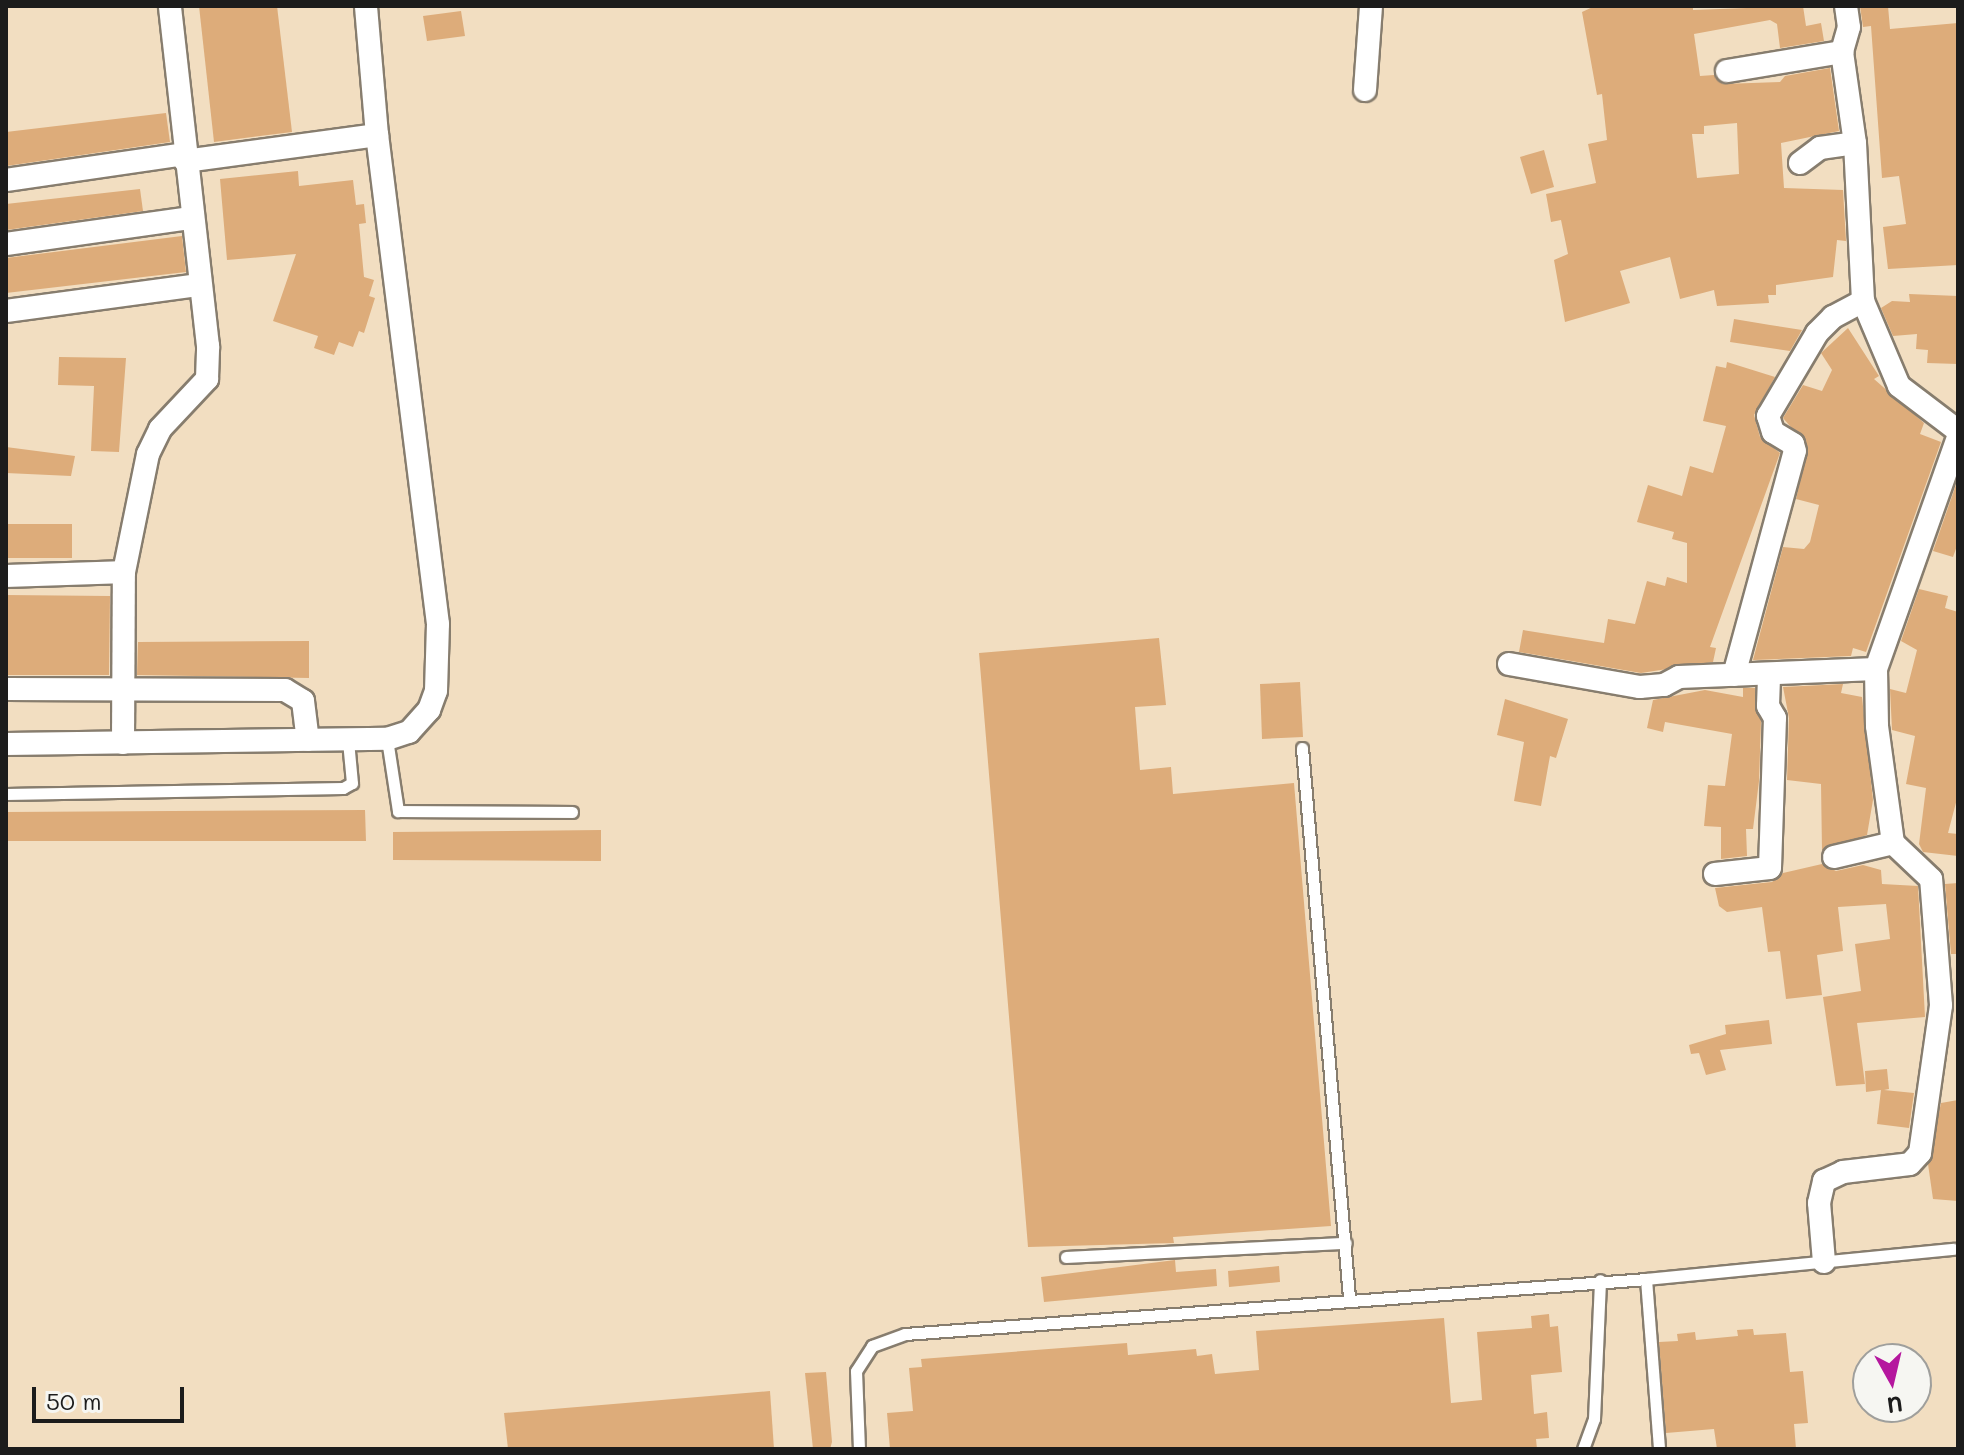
<!DOCTYPE html>
<style>
body{margin:0}
#map{position:relative;width:1964px;height:1455px;overflow:hidden;background:#f2dec1;font-family:Mali,sans-serif}
div>[style]{position:absolute}
.building>*{inset:0;background:#ddac7a}
.roads{filter:drop-shadow(2px 0 #877d6e) drop-shadow(-2px 0 #877d6e) drop-shadow(0 2px #877d6e) drop-shadow(0 -2px #877d6e)}
.lane>*{height:11px;margin:-5.5px;padding:0 5.5px;transform-origin:5.5px;border-radius:5.5px;background:#fff}
.street>*{height:22px;margin:-11px;padding:0 11px;transform-origin:11px;border-radius:11px;background:#fff}
span{translate:-50% -50%;white-space:nowrap;text-align:center;line-height:1.15;-webkit-text-stroke:6px #f6f6f2;paint-order:stroke}
.frame{position:absolute;inset:0;border:8px solid #1c1c1c;pointer-events:none}
.north{position:absolute;left:1852px;top:1343px;width:80px;height:80px;box-sizing:border-box;background:#f6f6f2;border:2px solid #9f9f9c;border-radius:50%;rotate:172deg;font-size:22px;font-weight:700;line-height:32px;text-align:center;color:#1c1c1c}
.north::after{content:'';display:block;margin:auto;width:28px;height:36px;background:#b5179e;clip-path:polygon(50% 0,100% 100%,50% 72%,0 100%)}
.scale{position:absolute;left:32px;top:1387px;width:152px;height:36px;box-sizing:border-box;border:4px solid #1c1c1c;border-top:0;padding-left:10px;font-size:24px;line-height:28px;white-space:nowrap;color:#1c1c1c;-webkit-text-stroke:6px #f6f6f2;paint-order:stroke}
</style>
<div id="map">
<div class="building">
<i style="clip-path:polygon(199px 6px,277px 6px,292px 132px,214px 142px)"></i>
<i style="clip-path:polygon(evenodd,1595px 6px,1693px 6px,1693px 10px,1803px 6px,1806px 26px,1821px 23px,1824px 41px,1780px 48px,1777px 24px,1770px 20px,1694px 34px,1700px 76px,1714px 75px,1723px 84px,1780px 82px,1785px 76px,1830px 68px,1839px 131px,1781px 143px,1784px 188px,1843px 190px,1846px 241px,1837px 240px,1833px 277px,1776px 285px,1776px 295px,1768px 295px,1769px 303px,1717px 306px,1714px 290px,1680px 299px,1670px 257px,1620px 271px,1630px 303px,1565px 322px,1554px 260px,1568px 254px,1561px 220px,1551px 222px,1546px 194px,1596px 183px,1588px 144px,1607px 140px,1602px 94px,1597px 95px,1582px 12px,1595px 6px,1737px 123px,1739px 174px,1697px 178px,1692px 134px,1704px 134px,1704px 126px,1737px 123px)"></i>
<i style="clip-path:polygon(1860px 6px,1888px 6px,1890px 29px,1958px 23px,1958px 265px,1888px 269px,1883px 227px,1906px 224px,1899px 176px,1882px 178px,1871px 26px,1863px 27px)"></i>
<i style="clip-path:polygon(461px 11px,465px 36px,427px 41px,423px 16px)"></i>
<i style="clip-path:polygon(166px 113px,170px 142px,6px 166px,6px 132px)"></i>
<i style="clip-path:polygon(1544px 150px,1554px 187px,1531px 194px,1520px 157px)"></i>
<i style="clip-path:polygon(298px 171px,299px 186px,353px 180px,356px 205px,364px 204px,366px 223px,359px 224px,364px 277px,374px 280px,369px 296px,375px 298px,364px 333px,359px 331px,353px 347px,339px 342px,334px 355px,314px 348px,318px 336px,273px 321px,296px 254px,227px 260px,220px 179px)"></i>
<i style="clip-path:polygon(140px 189px,143px 211px,6px 230px,6px 204px)"></i>
<i style="clip-path:polygon(182px 236px,186px 272px,6px 293px,6px 258px)"></i>
<i style="clip-path:polygon(1909px 294px,1958px 296px,1958px 364px,1927px 363px,1928px 350px,1916px 349px,1917px 334px,1893px 336px,1881px 308px,1892px 301px,1910px 302px)"></i>
<i style="clip-path:polygon(1734px 319px,1770px 325px,1802px 330px,1790px 351px,1730px 342px)"></i>
<i style="clip-path:polygon(1848px 328px,1879px 376px,1874px 379px,1924px 423px,1920px 434px,1941px 442px,1866px 652px,1853px 648px,1851px 656px,1753px 660px,1783px 547px,1804px 549px,1810px 542px,1819px 505px,1796px 499px,1808px 447px,1783px 418px,1803px 385px,1822px 391px,1832px 370px,1821px 353px)"></i>
<i style="clip-path:polygon(59px 357px,126px 358px,119px 452px,91px 451px,94px 386px,58px 385px)"></i>
<i style="clip-path:polygon(1727px 362px,1775px 377px,1754px 415px,1760px 437px,1780px 453px,1710px 647px,1716px 648px,1713px 662px,1641px 673px,1519px 652px,1523px 630px,1604px 643px,1608px 619px,1635px 624px,1647px 581px,1665px 586px,1667px 577px,1687px 583px,1687px 543px,1672px 539px,1674px 532px,1637px 522px,1648px 485px,1682px 496px,1690px 466px,1713px 473px,1726px 426px,1703px 421px,1716px 366px,1726px 368px)"></i>
<i style="clip-path:polygon(6px 447px,75px 456px,71px 476px,6px 473px)"></i>
<i style="clip-path:polygon(1958px 479px,1958px 543px,1953px 557px,1933px 551px)"></i>
<i style="clip-path:polygon(6px 524px,72px 524px,72px 558px,6px 558px)"></i>
<i style="clip-path:polygon(1919px 589px,1948px 596px,1945px 608px,1958px 612px,1958px 795px,1948px 833px,1958px 834px,1958px 856px,1923px 852px,1919px 844px,1926px 788px,1906px 784px,1915px 736px,1892px 730px,1890px 689px,1906px 693px,1917px 650px,1901px 641px)"></i>
<i style="clip-path:polygon(6px 595px,110px 596px,109px 675px,6px 675px)"></i>
<i style="clip-path:polygon(1159px 638px,1166px 705px,1135px 707px,1140px 770px,1171px 767px,1173px 794px,1294px 783px,1331px 1226px,1173px 1237px,1174px 1243px,1028px 1247px,979px 653px)"></i>
<i style="clip-path:polygon(309px 641px,309px 678px,137px 675px,138px 642px)"></i>
<i style="clip-path:polygon(1300px 682px,1303px 737px,1262px 739px,1260px 684px)"></i>
<i style="clip-path:polygon(1843px 684px,1841px 693px,1862px 697px,1873px 800px,1867px 835px,1822px 851px,1821px 784px,1787px 780px,1789px 718px,1783px 687px)"></i>
<i style="clip-path:polygon(1743px 688px,1755px 688px,1761px 722px,1759px 781px,1753px 829px,1746px 829px,1747px 856px,1721px 859px,1721px 827px,1704px 826px,1708px 785px,1725px 786px,1732px 734px,1665px 722px,1663px 732px,1647px 728px,1653px 700px,1705px 690px,1743px 697px)"></i>
<i style="clip-path:polygon(1505px 699px,1568px 719px,1556px 758px,1550px 756px,1541px 806px,1514px 801px,1524px 742px,1497px 735px)"></i>
<i style="clip-path:polygon(365px 810px,366px 841px,6px 841px,6px 812px)"></i>
<i style="clip-path:polygon(601px 830px,601px 861px,393px 860px,393px 832px)"></i>
<i style="clip-path:polygon(1822px 864px,1836px 871px,1863px 865px,1881px 870px,1882px 884px,1918px 886px,1925px 1017px,1857px 1023px,1865px 1084px,1836px 1086px,1823px 997px,1861px 991px,1855px 944px,1890px 939px,1886px 904px,1838px 907px,1843px 951px,1817px 955px,1822px 995px,1786px 999px,1780px 951px,1768px 952px,1762px 907px,1727px 912px,1719px 906px,1715px 888px,1772px 882px,1783px 873px)"></i>
<i style="clip-path:polygon(1958px 883px,1958px 954px,1951px 954px,1945px 884px)"></i>
<i style="clip-path:polygon(1769px 1020px,1772px 1044px,1720px 1050px,1726px 1070px,1706px 1075px,1699px 1053px,1691px 1054px,1689px 1045px,1726px 1034px,1725px 1025px)"></i>
<i style="clip-path:polygon(1887px 1069px,1889px 1089px,1884px 1090px,1914px 1093px,1909px 1128px,1877px 1124px,1881px 1090px,1866px 1092px,1865px 1071px)"></i>
<i style="clip-path:polygon(1958px 1100px,1958px 1201px,1933px 1199px,1928px 1164px,1941px 1103px)"></i>
<i style="clip-path:polygon(1175px 1260px,1176px 1272px,1216px 1269px,1217px 1286px,1044px 1302px,1041px 1277px)"></i>
<i style="clip-path:polygon(1279px 1266px,1280px 1282px,1229px 1287px,1228px 1271px)"></i>
<i style="clip-path:polygon(1549px 1314px,1550px 1327px,1558px 1326px,1562px 1372px,1531px 1375px,1534px 1414px,1547px 1412px,1549px 1438px,1536px 1439px,1537px 1449px,890px 1449px,887px 1413px,913px 1411px,909px 1368px,922px 1367px,921px 1359px,1127px 1343px,1128px 1355px,1196px 1349px,1197px 1356px,1212px 1354px,1215px 1374px,1259px 1370px,1256px 1331px,1444px 1318px,1451px 1403px,1482px 1400px,1477px 1332px,1532px 1328px,1531px 1316px)"></i>
<i style="clip-path:polygon(1753px 1329px,1754px 1335px,1786px 1333px,1790px 1372px,1803px 1371px,1808px 1423px,1794px 1424px,1796px 1449px,1717px 1449px,1714px 1429px,1666px 1433px,1659px 1342px,1678px 1341px,1677px 1334px,1695px 1332px,1696px 1340px,1738px 1336px,1737px 1330px)"></i>
<i style="clip-path:polygon(826px 1372px,832px 1442px,830px 1449px,813px 1449px,805px 1373px)"></i>
<i style="clip-path:polygon(770px 1391px,774px 1449px,508px 1449px,504px 1413px)"></i>
</div>
<div class="roads">
<div class="lane">
<i style="left:387px;top:739px;width:73px;rotate:81.3deg"></i>
<i style="left:398px;top:811px;width:174px;rotate:0.3deg"></i>
<i style="left:1302px;top:748px;width:551px;rotate:85.11deg"></i>
<i style="left:6px;top:794px;width:337px;rotate:-1deg"></i>
<i style="left:343px;top:788px;width:10px;rotate:-29deg"></i>
<i style="left:352px;top:783px;width:42px;rotate:-95.4deg"></i>
<i style="left:1066px;top:1257px;width:280px;rotate:-2.9deg"></i>
<i style="left:1646px;top:1279px;width:170px;rotate:85.6deg"></i>
<i style="left:859px;top:1449px;width:78px;rotate:-92.2deg"></i>
<i style="left:856px;top:1371px;width:30px;rotate:-57deg"></i>
<i style="left:872px;top:1346px;width:35px;rotate:-20deg"></i>
<i style="left:905px;top:1334px;width:743px;rotate:-4.24deg"></i>
<i style="left:1646px;top:1279px;width:309px;rotate:-5.6deg"></i>
<i style="left:1583px;top:1449px;width:32px;rotate:-70deg"></i>
<i style="left:1594px;top:1419px;width:139px;rotate:-87.5deg"></i>
</div>
<div class="street">
<i style="left:1846px;top:6px;width:21px;rotate:82deg"></i>
<i style="left:1849px;top:27px;width:26px;rotate:106deg"></i>
<i style="left:1842px;top:52px;width:92px;rotate:81.9deg"></i>
<i style="left:1855px;top:143px;width:158px;rotate:87.1deg"></i>
<i style="left:1863px;top:301px;width:92px;rotate:67deg"></i>
<i style="left:1899px;top:386px;width:74px;rotate:37.3deg"></i>
<i style="left:1727px;top:71px;width:117px;rotate:-9.4deg"></i>
<i style="left:1365px;top:90px;width:84px;rotate:-85.9deg"></i>
<i style="left:185px;top:161px;width:194px;rotate:-7.7deg"></i>
<i style="left:1800px;top:163px;width:25px;rotate:-37deg"></i>
<i style="left:1820px;top:148px;width:35px;rotate:-8deg"></i>
<i style="left:6px;top:180px;width:180px;rotate:-8.3deg"></i>
<i style="left:6px;top:244px;width:187px;rotate:-8deg"></i>
<i style="left:6px;top:311px;width:195px;rotate:-7.7deg"></i>
<i style="left:6px;top:576px;width:118px;rotate:-1.9deg"></i>
<i style="left:124px;top:572px;width:120px;rotate:-78.5deg"></i>
<i style="left:148px;top:454px;width:28px;rotate:-64deg"></i>
<i style="left:160px;top:429px;width:69px;rotate:-46.8deg"></i>
<i style="left:207px;top:379px;width:33px;rotate:-88deg"></i>
<i style="left:208px;top:346px;width:342px;rotate:-96.4deg"></i>
<i style="left:1509px;top:664px;width:133px;rotate:10deg"></i>
<i style="left:1640px;top:687px;width:24px;rotate:-5deg"></i>
<i style="left:1664px;top:685px;width:17px;rotate:-28deg"></i>
<i style="left:1679px;top:677px;width:197px;rotate:-2.3deg"></i>
<i style="left:1876px;top:669px;width:246px;rotate:-70.5deg"></i>
<i style="left:1734px;top:675px;width:232px;rotate:-74.8deg"></i>
<i style="left:1795px;top:451px;width:7px;rotate:-106deg"></i>
<i style="left:1793px;top:444px;width:23px;rotate:-149deg"></i>
<i style="left:1773px;top:432px;width:17px;rotate:-107deg"></i>
<i style="left:1768px;top:416px;width:96px;rotate:-59.4deg"></i>
<i style="left:1817px;top:333px;width:23px;rotate:-45deg"></i>
<i style="left:1833px;top:317px;width:34px;rotate:-28deg"></i>
<i style="left:6px;top:689px;width:279px;rotate:0.2deg"></i>
<i style="left:285px;top:690px;width:21px;rotate:31deg"></i>
<i style="left:303px;top:701px;width:39px;rotate:83deg"></i>
<i style="left:123px;top:743px;width:171px;rotate:-89.7deg"></i>
<i style="left:6px;top:744px;width:381px;rotate:-0.8deg"></i>
<i style="left:387px;top:739px;width:23px;rotate:-18deg"></i>
<i style="left:409px;top:732px;width:30px;rotate:-48deg"></i>
<i style="left:429px;top:710px;width:20px;rotate:-70deg"></i>
<i style="left:436px;top:691px;width:67px;rotate:-88.3deg"></i>
<i style="left:438px;top:624px;width:493px;rotate:-97.1deg"></i>
<i style="left:377px;top:135px;width:129px;rotate:-94.9deg"></i>
<i style="left:1834px;top:857px;width:61px;rotate:-13.3deg"></i>
<i style="left:1715px;top:874px;width:55px;rotate:-6.2deg"></i>
<i style="left:1770px;top:868px;width:150px;rotate:-88.1deg"></i>
<i style="left:1775px;top:718px;width:14px;rotate:-120deg"></i>
<i style="left:1768px;top:706px;width:31px;rotate:-88deg"></i>
<i style="left:1824px;top:1262px;width:59px;rotate:-94.8deg"></i>
<i style="left:1819px;top:1203px;width:23px;rotate:-77deg"></i>
<i style="left:1824px;top:1181px;width:21px;rotate:-25deg"></i>
<i style="left:1843px;top:1172px;width:67px;rotate:-6.8deg"></i>
<i style="left:1910px;top:1164px;width:15px;rotate:-48deg"></i>
<i style="left:1920px;top:1153px;width:149px;rotate:-81.9deg"></i>
<i style="left:1941px;top:1005px;width:126px;rotate:-94.5deg"></i>
<i style="left:1931px;top:879px;width:52px;rotate:-136.5deg"></i>
<i style="left:1893px;top:843px;width:118px;rotate:-97.8deg"></i>
<i style="left:1877px;top:726px;width:57px;rotate:-91deg"></i>
</div>
</div>
<div class="frame"></div>
<div class="north">U</div>
<div class="scale">50 m</div>
</div>
